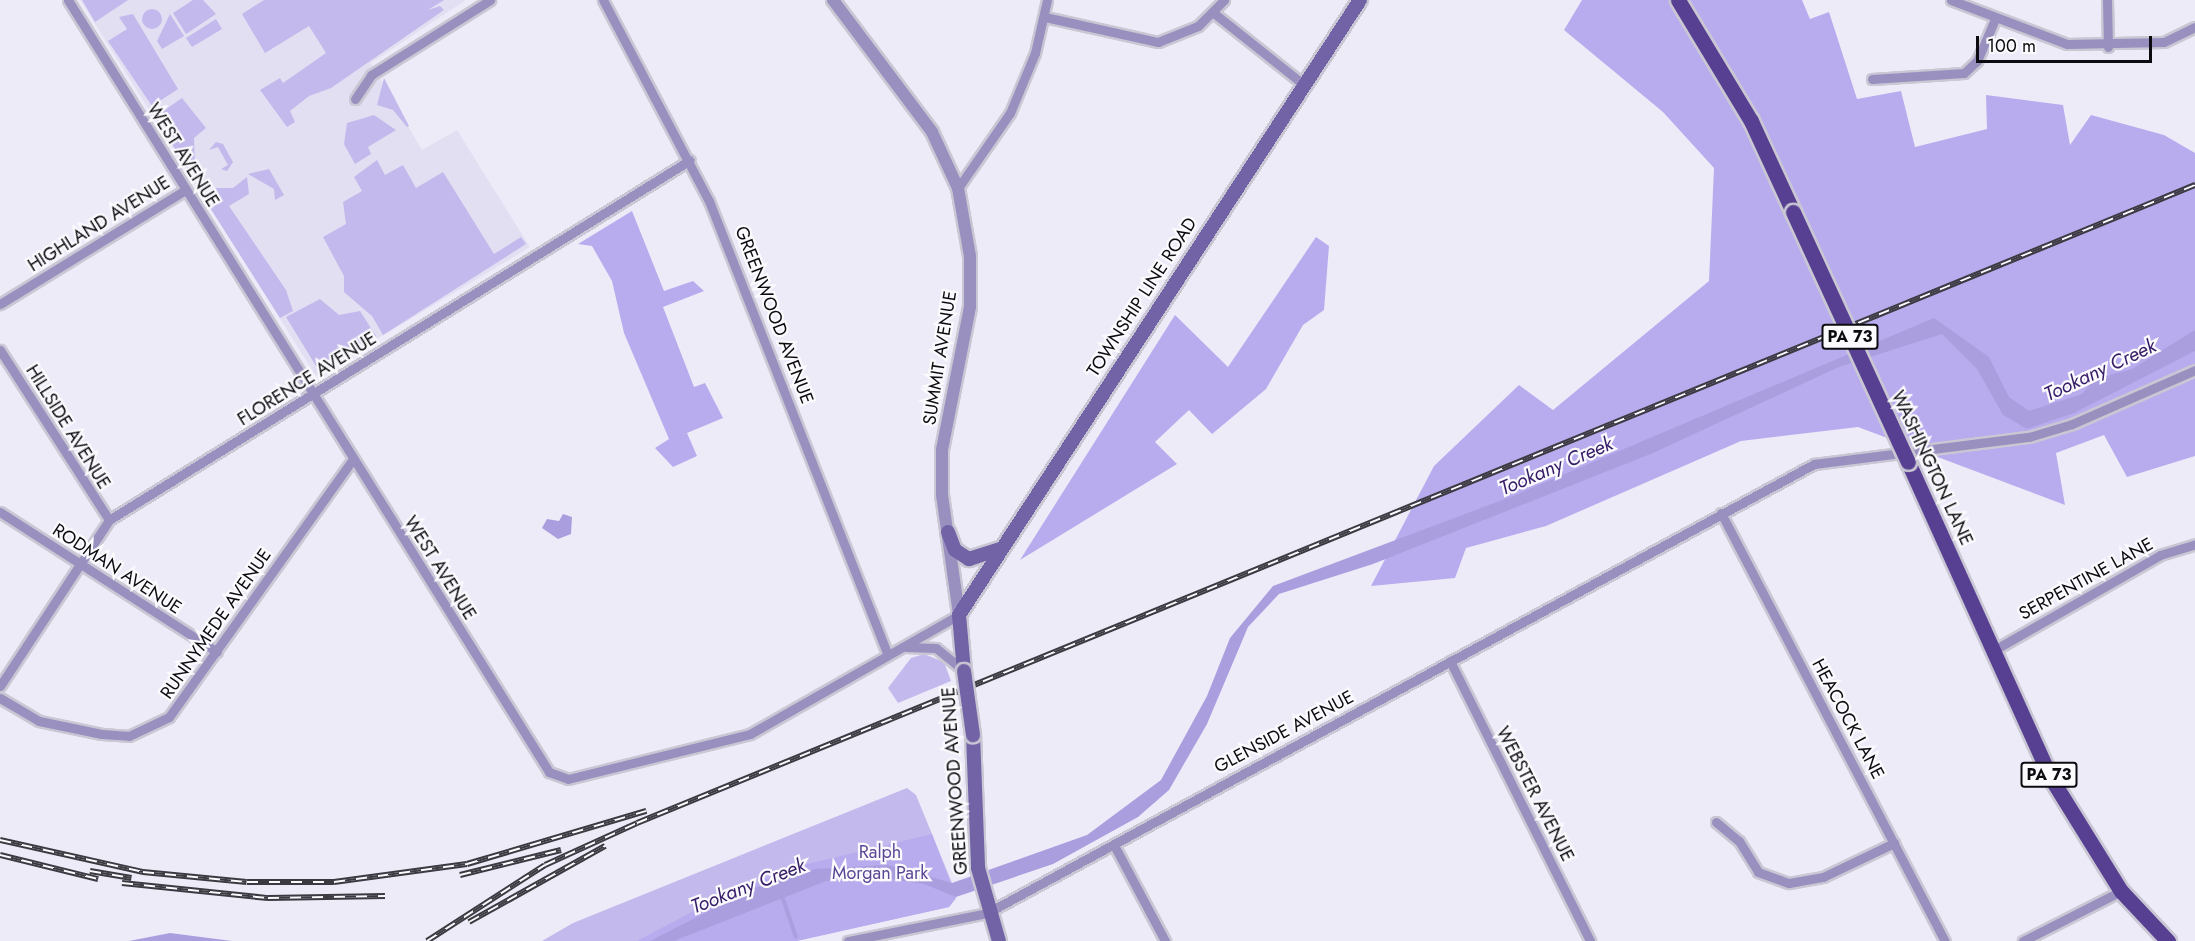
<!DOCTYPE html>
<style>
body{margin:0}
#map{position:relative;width:2195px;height:941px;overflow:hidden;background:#eeebf9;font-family:Jost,sans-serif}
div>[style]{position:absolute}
.built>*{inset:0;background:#e3dff3}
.green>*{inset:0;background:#c3b9ec}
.round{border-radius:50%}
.forest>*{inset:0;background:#b9acee}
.water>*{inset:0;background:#ab9edf}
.stream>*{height:4px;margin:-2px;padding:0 2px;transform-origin:2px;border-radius:2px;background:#ab9edf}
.roads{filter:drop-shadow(2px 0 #cac7d4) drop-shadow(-2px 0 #cac7d4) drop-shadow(0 2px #cac7d4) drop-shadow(0 -2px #cac7d4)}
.minor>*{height:9px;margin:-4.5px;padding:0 4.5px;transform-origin:4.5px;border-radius:4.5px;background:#9990bf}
.tertiary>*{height:12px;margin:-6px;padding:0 6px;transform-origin:6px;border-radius:6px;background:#9990bf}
.secondary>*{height:14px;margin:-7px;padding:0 7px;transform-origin:7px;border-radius:7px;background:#7262a6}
.primary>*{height:15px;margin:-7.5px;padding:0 7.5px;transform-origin:7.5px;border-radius:7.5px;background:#574092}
.rail>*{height:6px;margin-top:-3px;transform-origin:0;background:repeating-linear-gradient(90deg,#fbfafd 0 11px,#3c3a41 0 22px);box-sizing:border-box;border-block:2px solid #3c3a41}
.bridges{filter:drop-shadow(2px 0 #cac7d4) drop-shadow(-2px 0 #cac7d4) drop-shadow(0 2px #cac7d4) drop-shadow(0 -2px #cac7d4)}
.secondary-bridge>*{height:14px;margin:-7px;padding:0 7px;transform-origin:7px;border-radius:7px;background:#7262a6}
.primary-bridge>*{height:15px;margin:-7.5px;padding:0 7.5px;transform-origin:7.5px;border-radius:7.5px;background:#574092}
span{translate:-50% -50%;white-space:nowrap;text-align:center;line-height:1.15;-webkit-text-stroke:4.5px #fbfafd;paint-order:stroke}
.shield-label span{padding:2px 4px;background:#fbfafd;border:2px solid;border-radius:4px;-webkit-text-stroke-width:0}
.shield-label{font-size:16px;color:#0c0b10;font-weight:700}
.street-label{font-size:18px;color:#0c0b10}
.park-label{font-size:18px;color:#5c4795}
.water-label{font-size:20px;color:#361d68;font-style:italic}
.scale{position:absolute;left:1976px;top:36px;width:176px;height:27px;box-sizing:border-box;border:3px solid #0c0b10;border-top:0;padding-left:8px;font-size:18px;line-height:21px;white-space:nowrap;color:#0c0b10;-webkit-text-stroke:4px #fbfafd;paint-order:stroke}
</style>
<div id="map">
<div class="built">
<i style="clip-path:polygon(80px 0,466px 0,371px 63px,422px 150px,457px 130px,530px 247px,316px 376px)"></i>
</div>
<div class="green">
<i style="clip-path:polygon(82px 0,128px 0,95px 22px)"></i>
<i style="clip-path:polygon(193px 0,203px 0,216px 14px,186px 34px,173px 13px)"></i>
<i style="clip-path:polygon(264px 0,444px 0,428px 10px,440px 6px,444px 10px,331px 88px,309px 96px,290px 111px,295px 122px,287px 127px,260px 90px,280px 78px,283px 83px,326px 53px,309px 26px,265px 53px,242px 14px)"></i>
<i class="round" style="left:142px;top:9px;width:20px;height:20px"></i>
<i style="clip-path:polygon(133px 14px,178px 89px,152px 106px,108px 41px,127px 29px,119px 17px)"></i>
<i style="clip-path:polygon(170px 14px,184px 36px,162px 49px,157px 41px)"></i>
<i style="clip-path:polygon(216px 19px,222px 29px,192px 47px,186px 38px)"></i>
<i style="clip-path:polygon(384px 78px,409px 126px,407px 127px,393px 110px,377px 105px)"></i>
<i style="clip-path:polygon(182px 98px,206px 128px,194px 138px,195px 167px,189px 171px,155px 117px)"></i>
<i style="clip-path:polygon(374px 115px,396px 130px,368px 147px,371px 154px,355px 164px,344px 144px,347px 123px)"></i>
<i style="clip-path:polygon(216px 142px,223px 144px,233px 162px,227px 171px,221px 169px,228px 165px,218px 147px,209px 150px)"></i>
<i style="clip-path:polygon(377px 160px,385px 175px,403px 165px,416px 188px,443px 172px,494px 254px,521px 237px,526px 244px,383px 335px,372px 316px,344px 292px,344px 276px,323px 237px,346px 224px,343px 202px,362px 191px,354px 177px)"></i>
<i style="clip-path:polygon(269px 169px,284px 195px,275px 200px,274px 189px,248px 174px)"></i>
<i style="clip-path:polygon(247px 177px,249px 194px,229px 206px,286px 290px,293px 311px,280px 318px,207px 203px,219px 203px,216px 188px,233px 188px)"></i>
<i style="clip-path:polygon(320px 299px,339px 315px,360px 311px,376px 336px,316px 366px,286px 317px)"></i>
<i style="clip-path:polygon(924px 654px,944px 662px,951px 681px,898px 703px,888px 688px,911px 658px)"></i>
<i style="clip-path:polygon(907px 788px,916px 795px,952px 883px,956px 898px,949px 907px,795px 941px,542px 941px,573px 923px)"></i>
</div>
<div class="forest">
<i style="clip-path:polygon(1582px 0,1802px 0,1810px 19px,1829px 12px,1857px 99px,1901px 91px,1915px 147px,1987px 129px,1986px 95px,2063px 105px,2070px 145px,2091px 115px,2164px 135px,2195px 153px,2195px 456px,2127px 477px,2104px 435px,2056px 453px,2065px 505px,1858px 427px,1741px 441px,1546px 526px,1466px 548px,1455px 578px,1371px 586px,1434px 466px,1519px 385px,1553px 410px,1709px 281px,1714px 168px,1663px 112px,1564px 30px)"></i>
<i style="clip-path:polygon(632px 211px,664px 291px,693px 281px,704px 291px,663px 307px,694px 387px,705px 383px,723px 418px,687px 433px,697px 456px,673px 467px,655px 448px,669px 439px,624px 333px,612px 281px,592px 246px,578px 244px)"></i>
<i style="clip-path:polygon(1316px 237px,1329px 246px,1324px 310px,1303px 325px,1266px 389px,1212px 434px,1189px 410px,1155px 442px,1177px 464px,1020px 560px,1175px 315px,1228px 367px)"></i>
<i style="clip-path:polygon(932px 834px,956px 898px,949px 907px,797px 941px,637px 941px,716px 899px,795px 867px)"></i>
</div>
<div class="water">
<i style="clip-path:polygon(1934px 318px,1989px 357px,2009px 397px,2029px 411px,2082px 394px,2095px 379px,2132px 369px,2195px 330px,2195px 351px,2074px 413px,2027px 429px,2003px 415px,1977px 369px,1942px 334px,1839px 367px,1653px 453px,1373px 564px,1279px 594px,1248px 627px,1207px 724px,1169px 790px,1138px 817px,1053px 864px,956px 897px,924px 884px,884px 878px,826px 881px,674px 941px,650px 941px,754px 888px,816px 869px,888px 865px,952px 883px,1087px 835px,1161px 780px,1207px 696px,1230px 638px,1273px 586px,1513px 496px)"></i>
<i style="clip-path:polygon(563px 514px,572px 517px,571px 534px,558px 539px,542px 528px,547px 519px,559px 521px)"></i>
<i style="clip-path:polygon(170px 933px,232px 941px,233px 941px,129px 941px)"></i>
</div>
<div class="stream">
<i style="left:781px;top:893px;width:46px;rotate:71.2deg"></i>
</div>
<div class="roads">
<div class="minor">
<i style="left:68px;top:0;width:910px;rotate:58.07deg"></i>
<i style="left:549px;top:772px;width:20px;rotate:20deg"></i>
<i style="left:568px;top:779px;width:187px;rotate:-13.9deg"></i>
<i style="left:750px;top:734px;width:241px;rotate:-29.7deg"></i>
<i style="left:603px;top:0;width:227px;rotate:62.2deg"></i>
<i style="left:709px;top:201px;width:487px;rotate:68.5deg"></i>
<i style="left:1951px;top:0;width:124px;rotate:20.8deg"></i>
<i style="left:2067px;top:44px;width:97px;rotate:-1.2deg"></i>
<i style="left:2164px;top:42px;width:34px;rotate:-26deg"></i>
<i style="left:2107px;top:0;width:47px;rotate:88.8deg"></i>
<i style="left:1215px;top:14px;width:112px;rotate:38.5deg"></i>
<i style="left:1045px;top:17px;width:116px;rotate:12.5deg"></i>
<i style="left:1158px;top:42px;width:43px;rotate:-21.8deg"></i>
<i style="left:1198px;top:26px;width:37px;rotate:-45deg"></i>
<i style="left:1872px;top:79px;width:92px;rotate:-3.7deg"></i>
<i style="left:1964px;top:73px;width:18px;rotate:-43deg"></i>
<i style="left:1977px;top:61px;width:46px;rotate:-66.8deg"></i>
<i style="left:355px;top:99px;width:29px;rotate:-56deg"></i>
<i style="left:371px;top:75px;width:141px;rotate:-32.2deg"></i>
<i style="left:958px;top:188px;width:91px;rotate:-55.3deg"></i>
<i style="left:1010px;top:113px;width:65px;rotate:-67.4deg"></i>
<i style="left:1035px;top:53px;width:54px;rotate:-77.2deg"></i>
<i style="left:0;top:304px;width:217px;rotate:-31.6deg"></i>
<i style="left:0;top:350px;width:202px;rotate:57.3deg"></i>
<i style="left:0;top:512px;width:258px;rotate:32.8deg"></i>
<i style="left:1721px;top:513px;width:483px;rotate:62.4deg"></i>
<i style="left:906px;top:647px;width:30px;rotate:2deg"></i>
<i style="left:936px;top:648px;width:36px;rotate:39deg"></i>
<i style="left:1996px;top:649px;width:189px;rotate:-29.8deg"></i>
<i style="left:2160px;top:555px;width:37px;rotate:-17deg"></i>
<i style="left:1450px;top:661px;width:313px;rotate:63.4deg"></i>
<i style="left:0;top:686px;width:199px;rotate:-56.7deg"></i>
<i style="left:109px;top:520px;width:683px;rotate:-31.78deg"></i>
<i style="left:0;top:698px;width:45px;rotate:30.5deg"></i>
<i style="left:39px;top:721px;width:64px;rotate:11.7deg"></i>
<i style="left:102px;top:734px;width:27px;rotate:4deg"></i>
<i style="left:129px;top:736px;width:44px;rotate:-25.4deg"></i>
<i style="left:169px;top:717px;width:315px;rotate:-54.5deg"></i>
<i style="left:1716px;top:822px;width:30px;rotate:40deg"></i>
<i style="left:1739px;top:841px;width:36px;rotate:58deg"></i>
<i style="left:1758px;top:872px;width:33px;rotate:20deg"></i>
<i style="left:1789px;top:883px;width:35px;rotate:-10deg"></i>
<i style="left:1823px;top:877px;width:79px;rotate:-25.6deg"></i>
<i style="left:1114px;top:845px;width:109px;rotate:62deg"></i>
<i style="left:848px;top:941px;width:142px;rotate:-11.4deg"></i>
<i style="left:987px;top:913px;width:941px;rotate:-28.5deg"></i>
<i style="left:1814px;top:464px;width:217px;rotate:-7.2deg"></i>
<i style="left:2029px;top:437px;width:45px;rotate:-16.8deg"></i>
<i style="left:2072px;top:424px;width:134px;rotate:-23.7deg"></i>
<i style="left:2023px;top:941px;width:110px;rotate:-27deg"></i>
</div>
<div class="tertiary">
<i style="left:833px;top:0;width:165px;rotate:53.1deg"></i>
<i style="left:932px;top:132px;width:62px;rotate:65.1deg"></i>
<i style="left:958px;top:188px;width:69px;rotate:80deg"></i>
<i style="left:970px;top:256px;width:51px;rotate:90deg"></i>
<i style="left:970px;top:307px;width:146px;rotate:101.1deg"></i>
<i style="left:942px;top:450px;width:45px;rotate:90deg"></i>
<i style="left:942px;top:495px;width:121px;rotate:81.9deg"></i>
</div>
<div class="secondary">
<i style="left:948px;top:532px;width:19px;rotate:69deg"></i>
<i style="left:955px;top:550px;width:17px;rotate:33deg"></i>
<i style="left:969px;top:559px;width:33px;rotate:-18deg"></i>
<i style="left:964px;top:671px;width:56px;rotate:-95.1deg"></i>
<i style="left:959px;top:615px;width:734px;rotate:-56.89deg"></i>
<i style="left:973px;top:735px;width:133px;rotate:87.8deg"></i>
<i style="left:978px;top:868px;width:76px;rotate:74deg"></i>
</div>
<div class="primary">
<i style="left:1678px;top:0;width:141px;rotate:58.9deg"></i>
<i style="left:1751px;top:121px;width:100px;rotate:65.2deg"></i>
<i style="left:1908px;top:462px;width:343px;rotate:65.7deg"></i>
<i style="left:2049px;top:775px;width:137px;rotate:58.2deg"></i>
<i style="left:2121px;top:891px;width:69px;rotate:46.8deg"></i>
</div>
</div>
<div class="rail">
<i style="left:0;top:840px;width:147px;rotate:12.6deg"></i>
<i style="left:143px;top:872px;width:104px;rotate:5.5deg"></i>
<i style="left:247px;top:882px;width:87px"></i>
<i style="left:334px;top:882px;width:134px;rotate:-7.7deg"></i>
<i style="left:467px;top:864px;width:187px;rotate:-16.5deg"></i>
<i style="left:0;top:855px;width:101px;rotate:13.8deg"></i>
<i style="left:90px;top:871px;width:42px;rotate:9.7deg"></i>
<i style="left:460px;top:875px;width:104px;rotate:-13.9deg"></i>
<i style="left:122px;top:883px;width:147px;rotate:5.9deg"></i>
<i style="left:268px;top:898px;width:117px;rotate:-1deg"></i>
<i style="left:469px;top:922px;width:156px;rotate:-29.2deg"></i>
<i style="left:427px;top:941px;width:140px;rotate:-32.8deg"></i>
<i style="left:545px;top:865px;width:101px;rotate:-24.5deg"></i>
<i style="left:637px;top:823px;width:1684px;rotate:-22.27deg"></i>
</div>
<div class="bridges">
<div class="secondary-bridge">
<i style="left:964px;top:671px;width:65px;rotate:82deg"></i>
</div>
<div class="primary-bridge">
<i style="left:1793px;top:212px;width:275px;rotate:65.3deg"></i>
</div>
</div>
<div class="shield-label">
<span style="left:1850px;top:337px">PA 73</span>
<span style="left:2049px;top:775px">PA 73</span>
</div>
<div class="street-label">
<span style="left:183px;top:155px;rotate:58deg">WEST AVENUE</span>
<span style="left:99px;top:224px;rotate:-32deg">HIGHLAND AVENUE</span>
<span style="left:1142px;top:297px;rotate:-57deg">TOWNSHIP LINE ROAD</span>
<span style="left:774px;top:315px;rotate:69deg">GREENWOOD AVENUE</span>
<span style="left:940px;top:358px;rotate:-81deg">SUMMIT AVENUE</span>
<span style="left:307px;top:379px;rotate:-32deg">FLORENCE AVENUE</span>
<span style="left:68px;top:427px;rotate:58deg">HILLSIDE AVENUE</span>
<span style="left:1932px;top:468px;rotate:65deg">WASHINGTON LANE</span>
<span style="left:440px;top:568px;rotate:58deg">WEST AVENUE</span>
<span style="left:117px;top:569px;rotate:33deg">RODMAN AVENUE</span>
<span style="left:2086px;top:579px;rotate:-29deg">SERPENTINE LANE</span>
<span style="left:216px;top:624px;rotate:-55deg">RUNNYMEDE AVENUE</span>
<span style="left:1848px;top:719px;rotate:62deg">HEACOCK LANE</span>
<span style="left:1284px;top:732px;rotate:-28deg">GLENSIDE AVENUE</span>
<span style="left:955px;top:781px;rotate:-94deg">GREENWOOD AVENUE</span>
<span style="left:1535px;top:794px;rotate:63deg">WEBSTER AVENUE</span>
</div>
<div class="park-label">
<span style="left:880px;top:863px">Ralph<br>Morgan Park</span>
</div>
<div class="water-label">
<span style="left:2100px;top:370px;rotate:-25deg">Tookany Creek</span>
<span style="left:1556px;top:466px;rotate:-23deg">Tookany Creek</span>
<span style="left:748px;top:886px;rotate:-21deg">Tookany Creek</span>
</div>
<div class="scale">100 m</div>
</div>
